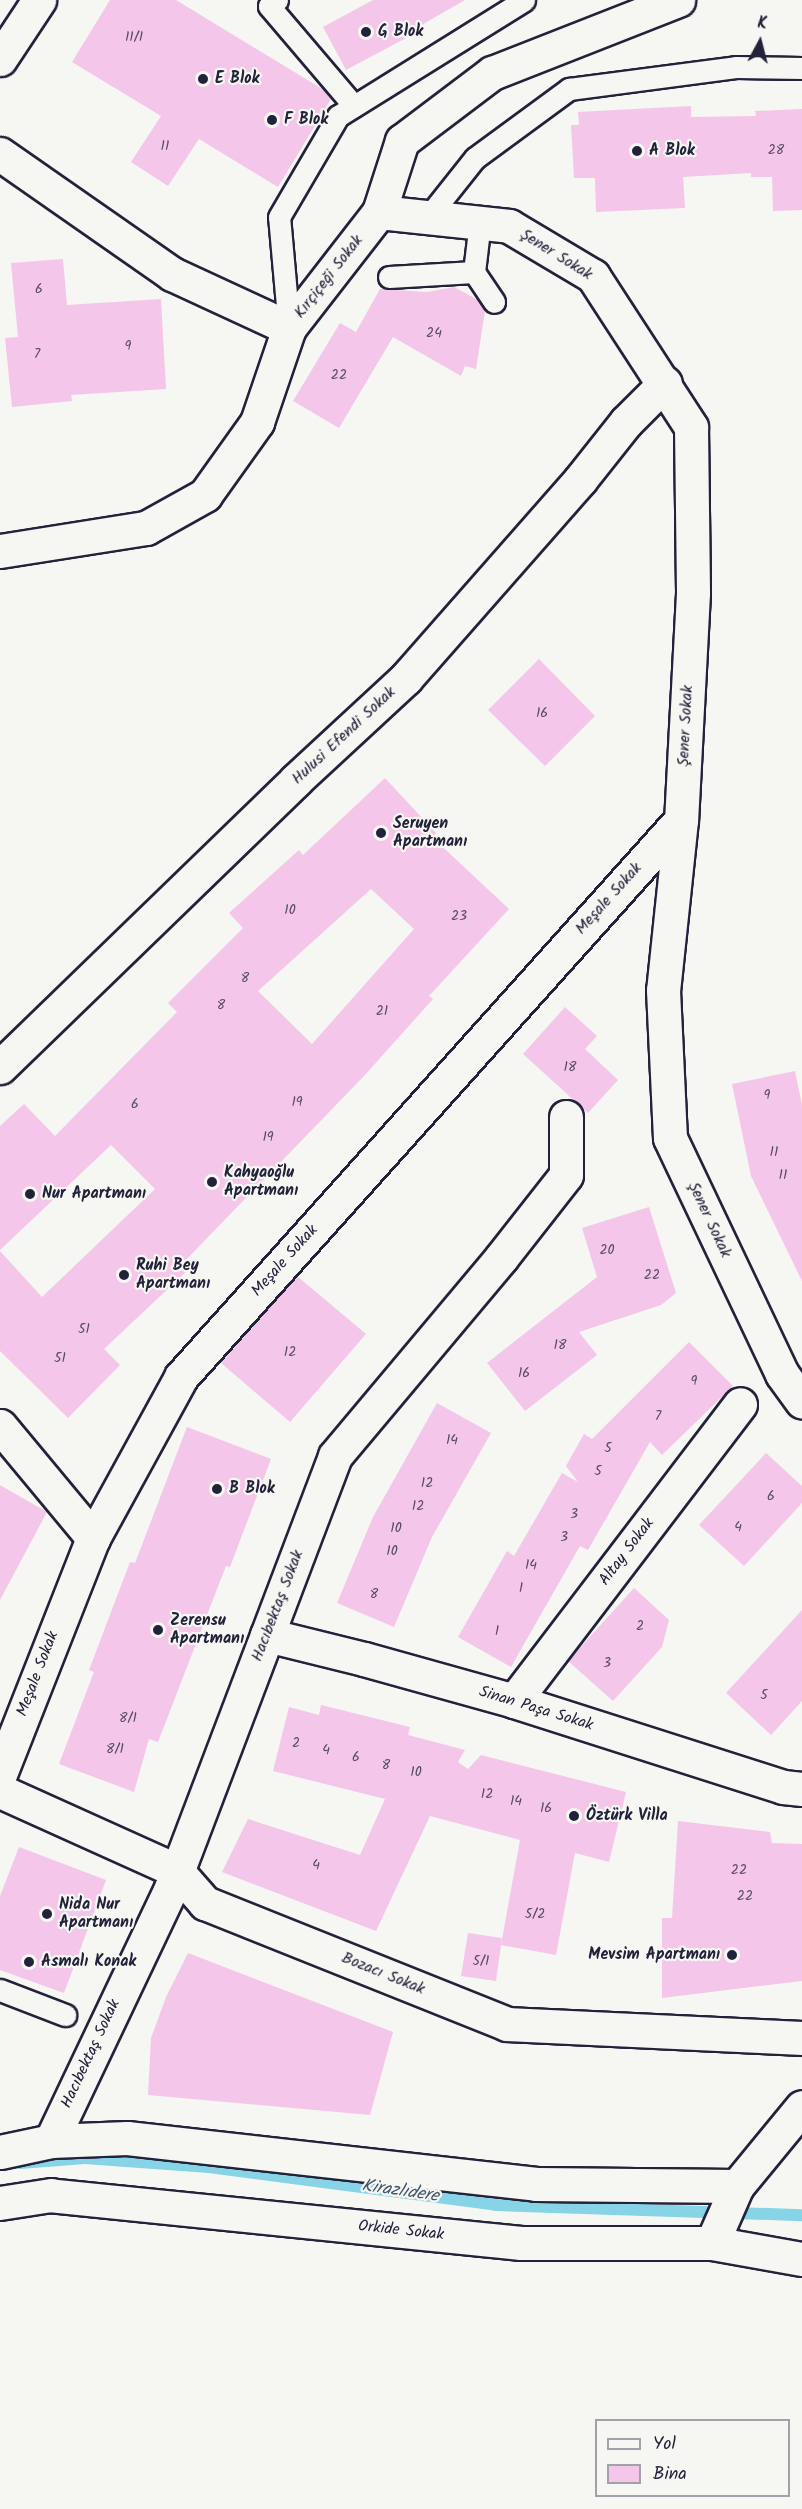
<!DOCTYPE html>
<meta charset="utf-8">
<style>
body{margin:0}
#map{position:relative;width:802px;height:2509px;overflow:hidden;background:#f6f6f2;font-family:Kalam,sans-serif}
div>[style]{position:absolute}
.stream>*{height:12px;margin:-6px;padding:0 6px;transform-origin:6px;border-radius:6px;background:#87d4e7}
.building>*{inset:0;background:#f4c6ea}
.roads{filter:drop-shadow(2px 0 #22223b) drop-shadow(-2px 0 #22223b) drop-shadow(0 2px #22223b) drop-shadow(0 -2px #22223b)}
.service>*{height:21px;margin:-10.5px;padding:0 10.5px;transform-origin:10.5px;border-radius:10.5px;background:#f6f6f2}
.minor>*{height:33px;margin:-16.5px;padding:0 16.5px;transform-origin:16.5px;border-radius:16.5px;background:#f6f6f2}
.tertiary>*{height:33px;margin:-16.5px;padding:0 16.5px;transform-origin:16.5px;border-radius:16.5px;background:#f6f6f2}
.dots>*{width:16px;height:16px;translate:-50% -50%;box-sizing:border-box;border:3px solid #f6f6f2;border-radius:50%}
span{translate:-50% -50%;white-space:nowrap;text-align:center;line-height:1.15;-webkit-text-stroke:4.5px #f6f6f2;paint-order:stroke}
.number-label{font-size:14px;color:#564b67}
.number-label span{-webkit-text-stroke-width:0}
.poi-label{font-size:16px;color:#22223b;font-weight:700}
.left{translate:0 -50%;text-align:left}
.right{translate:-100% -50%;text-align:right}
.street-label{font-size:16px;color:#22223b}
.water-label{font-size:18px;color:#40576f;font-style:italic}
.legend{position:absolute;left:595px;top:2419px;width:195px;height:78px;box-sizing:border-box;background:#f6f6f2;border:2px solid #a1a1a9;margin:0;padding:8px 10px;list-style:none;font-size:18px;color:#22223b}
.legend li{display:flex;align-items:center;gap:12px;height:30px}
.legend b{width:30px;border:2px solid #a1a1a9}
.north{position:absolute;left:730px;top:12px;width:60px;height:60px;-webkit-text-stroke:4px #f6f6f2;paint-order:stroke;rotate:7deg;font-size:16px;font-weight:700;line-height:24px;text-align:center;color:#22223b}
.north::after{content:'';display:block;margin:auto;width:21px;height:27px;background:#22223b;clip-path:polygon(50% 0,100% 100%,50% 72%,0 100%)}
</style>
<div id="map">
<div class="stream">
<i style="left:20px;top:2163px;width:65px;rotate:-4.4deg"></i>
<i style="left:85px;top:2158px;width:124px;rotate:4.2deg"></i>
<i style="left:209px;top:2167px;width:290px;rotate:7.5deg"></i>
<i style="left:496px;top:2205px;width:306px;rotate:1.9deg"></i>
</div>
<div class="building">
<i style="clip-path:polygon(110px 0,176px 0,324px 90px,331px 99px,278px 187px,199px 139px,168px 186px,131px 162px,161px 116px,72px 62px)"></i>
<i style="clip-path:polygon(373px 0,465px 0,406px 34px,408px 37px,346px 70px,323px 27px)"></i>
<i style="clip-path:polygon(691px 106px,691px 117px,756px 116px,755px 111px,802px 109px,802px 210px,773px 211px,772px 177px,751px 177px,751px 173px,683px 177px,685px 208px,596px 212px,595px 178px,574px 178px,571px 125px,579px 125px,578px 112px)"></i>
<i style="clip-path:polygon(63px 259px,67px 305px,161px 299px,166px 389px,71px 395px,72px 401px,12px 407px,5px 338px,18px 337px,11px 263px)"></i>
<i style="clip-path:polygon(454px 287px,478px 300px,485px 311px,476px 369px,465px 366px,461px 376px,393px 337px,339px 428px,293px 401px,340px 323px,356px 332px,380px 289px,427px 292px)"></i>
<i style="clip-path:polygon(539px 659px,595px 716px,545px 766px,488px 710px)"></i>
<i style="clip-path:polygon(evenodd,385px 778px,436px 833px,432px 837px,509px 909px,429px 996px,433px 999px,364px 1076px,182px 1264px,188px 1270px,104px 1349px,120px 1365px,68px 1418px,0 1351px,0 1251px,42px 1297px,155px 1189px,111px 1145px,0 1250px,0 1126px,24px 1104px,55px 1136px,177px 1012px,168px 1003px,243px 928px,229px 913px,299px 850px,303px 855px,385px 778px,371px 889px,414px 929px,312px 1044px,258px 991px,371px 889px)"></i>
<i style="clip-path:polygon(565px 1007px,597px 1036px,585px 1049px,618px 1080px,588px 1113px,523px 1054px)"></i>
<i style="clip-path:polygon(795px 1071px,802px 1105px,802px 1281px,751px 1176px,732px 1084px)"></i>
<i style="clip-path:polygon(649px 1207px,676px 1293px,661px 1305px,579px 1332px,597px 1355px,525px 1411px,487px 1363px,597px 1277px,582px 1228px)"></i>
<i style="clip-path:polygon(297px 1276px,366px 1334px,290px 1422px,221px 1363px)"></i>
<i style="clip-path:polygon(689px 1342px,733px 1386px,662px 1455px,650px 1442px,588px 1550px,580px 1546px,511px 1667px,458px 1637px,507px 1551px,514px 1556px,562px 1473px,578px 1482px,566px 1466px,584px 1434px,592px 1439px)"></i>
<i style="clip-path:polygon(437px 1403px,491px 1433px,432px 1537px,394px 1627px,337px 1603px,373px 1517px)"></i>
<i style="clip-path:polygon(187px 1427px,271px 1459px,230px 1567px,226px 1566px,158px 1742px,149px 1739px,134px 1792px,59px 1764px,94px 1672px,89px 1670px,130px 1562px,135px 1563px)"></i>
<i style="clip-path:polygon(766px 1453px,802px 1486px,802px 1503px,744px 1566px,699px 1525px)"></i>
<i style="clip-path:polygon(0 1485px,47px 1512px,0 1600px)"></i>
<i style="clip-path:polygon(634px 1588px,669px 1620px,662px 1647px,613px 1701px,568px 1661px)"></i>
<i style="clip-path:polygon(802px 1610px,802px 1701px,771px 1735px,726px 1693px)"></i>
<i style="clip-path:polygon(321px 1705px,410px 1727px,408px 1735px,465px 1750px,458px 1762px,468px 1769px,481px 1755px,626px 1792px,609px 1862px,575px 1853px,556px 1955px,501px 1945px,520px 1840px,430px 1816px,376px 1931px,222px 1872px,248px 1819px,360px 1855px,385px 1799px,273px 1771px,289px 1707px,319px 1715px)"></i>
<i style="clip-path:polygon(678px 1821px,770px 1832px,772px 1843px,802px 1844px,802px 1981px,662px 1998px,662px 1918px,672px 1918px)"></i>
<i style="clip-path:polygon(19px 1847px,106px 1880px,64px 1993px,0 1970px,0 1896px)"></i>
<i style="clip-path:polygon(468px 1933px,502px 1938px,496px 1981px,461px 1976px)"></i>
<i style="clip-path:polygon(188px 1953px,393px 2032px,370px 2115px,148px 2095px,151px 2038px,166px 1997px)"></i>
</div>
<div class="roads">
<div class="service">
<i style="left:277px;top:0;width:10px;rotate:143deg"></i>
<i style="left:269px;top:6px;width:131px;rotate:49.6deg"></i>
<i style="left:428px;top:217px;width:75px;rotate:-51.5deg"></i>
<i style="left:475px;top:158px;width:117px;rotate:-36.3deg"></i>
<i style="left:569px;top:89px;width:168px;rotate:-7.5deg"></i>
<i style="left:736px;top:67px;width:66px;rotate:0.9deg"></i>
<i style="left:474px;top:272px;width:36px;rotate:56deg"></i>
<i style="left:389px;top:277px;width:85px;rotate:-3.4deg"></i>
<i style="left:474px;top:272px;width:50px;rotate:-83.2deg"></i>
<i style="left:289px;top:328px;width:111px;rotate:-95.1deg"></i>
<i style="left:279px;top:217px;width:117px;rotate:-59.7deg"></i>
<i style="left:338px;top:116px;width:219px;rotate:-31.9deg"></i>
<i style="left:0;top:1990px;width:70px;rotate:21deg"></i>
</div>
<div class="minor">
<i style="left:0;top:59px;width:71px;rotate:-56.5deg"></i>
<i style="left:0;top:154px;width:210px;rotate:34.9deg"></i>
<i style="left:172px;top:274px;width:129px;rotate:24.8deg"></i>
<i style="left:379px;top:212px;width:131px;rotate:6.1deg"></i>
<i style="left:509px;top:226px;width:98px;rotate:30.8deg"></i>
<i style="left:593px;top:276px;width:180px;rotate:57deg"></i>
<i style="left:691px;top:427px;width:166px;rotate:89.3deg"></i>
<i style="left:693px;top:593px;width:227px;rotate:93deg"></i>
<i style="left:681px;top:820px;width:171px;rotate:96deg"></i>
<i style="left:663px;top:990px;width:148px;rotate:87.3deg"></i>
<i style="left:670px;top:1138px;width:261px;rotate:64.6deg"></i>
<i style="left:782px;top:1374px;width:34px;rotate:54deg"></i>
<i style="left:0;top:551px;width:148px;rotate:-9deg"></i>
<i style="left:146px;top:528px;width:68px;rotate:-29.2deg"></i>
<i style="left:205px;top:495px;width:90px;rotate:-54.5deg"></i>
<i style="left:257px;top:422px;width:99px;rotate:-71.2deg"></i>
<i style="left:289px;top:328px;width:147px;rotate:-52.2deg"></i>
<i style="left:379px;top:212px;width:75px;rotate:-72.1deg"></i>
<i style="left:402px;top:141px;width:113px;rotate:-37.1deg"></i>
<i style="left:492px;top:73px;width:200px;rotate:-21.4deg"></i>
<i style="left:0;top:1067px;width:412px;rotate:-44.1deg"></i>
<i style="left:296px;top:780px;width:150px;rotate:-42.8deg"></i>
<i style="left:406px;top:678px;width:264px;rotate:-48.7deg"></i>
<i style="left:580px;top:480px;width:74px;rotate:-51.6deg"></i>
<i style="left:626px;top:422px;width:55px;rotate:-45deg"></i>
<i style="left:0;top:1426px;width:146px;rotate:50.3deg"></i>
<i style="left:267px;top:1635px;width:100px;rotate:13.9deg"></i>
<i style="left:364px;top:1659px;width:156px;rotate:15.6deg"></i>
<i style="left:514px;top:1701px;width:282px;rotate:17.7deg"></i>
<i style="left:783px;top:1787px;width:19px;rotate:6deg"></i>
<i style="left:514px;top:1701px;width:373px;rotate:-52.7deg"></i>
<i style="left:0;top:1774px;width:254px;rotate:-68.5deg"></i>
<i style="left:93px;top:1538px;width:183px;rotate:-61.3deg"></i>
<i style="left:181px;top:1377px;width:748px;rotate:-48.09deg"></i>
<i style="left:0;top:1791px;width:194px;rotate:24.3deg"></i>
<i style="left:177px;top:1871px;width:43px;rotate:48.8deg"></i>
<i style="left:205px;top:1903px;width:325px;rotate:21.8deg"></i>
<i style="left:507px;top:2024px;width:295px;rotate:2.7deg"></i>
<i style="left:51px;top:2141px;width:280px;rotate:-64.6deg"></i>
<i style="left:171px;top:1888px;width:462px;rotate:-69.2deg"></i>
<i style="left:335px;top:1456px;width:258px;rotate:-50deg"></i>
<i style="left:501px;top:1258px;width:105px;rotate:-51.9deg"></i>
<i style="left:566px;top:1175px;width:58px;rotate:-90deg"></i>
<i style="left:737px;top:2186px;width:102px;rotate:-50.6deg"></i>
<i style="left:712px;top:2243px;width:91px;rotate:10.1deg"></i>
</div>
<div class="tertiary">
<i style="left:0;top:2152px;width:52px;rotate:-12.2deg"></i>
<i style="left:51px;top:2141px;width:76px;rotate:-2.3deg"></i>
<i style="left:127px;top:2138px;width:412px;rotate:6.4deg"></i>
<i style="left:536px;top:2184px;width:201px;rotate:0.6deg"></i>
<i style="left:737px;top:2186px;width:62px;rotate:113.7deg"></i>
<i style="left:712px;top:2243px;width:191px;rotate:180deg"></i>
<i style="left:521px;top:2243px;width:472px;rotate:-174.2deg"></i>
<i style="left:51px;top:2195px;width:52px;rotate:171.1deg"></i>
</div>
</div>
<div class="dots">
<i style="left:366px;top:32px;background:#22223b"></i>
<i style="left:203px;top:79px;background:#22223b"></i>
<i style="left:272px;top:120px;background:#22223b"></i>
<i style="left:637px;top:151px;background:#22223b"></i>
<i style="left:381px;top:833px;background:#22223b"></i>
<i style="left:212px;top:1182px;background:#22223b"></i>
<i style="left:30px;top:1194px;background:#22223b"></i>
<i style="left:124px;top:1275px;background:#22223b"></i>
<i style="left:217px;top:1489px;background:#22223b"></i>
<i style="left:158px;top:1630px;background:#22223b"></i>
<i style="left:574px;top:1816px;background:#22223b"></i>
<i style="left:47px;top:1914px;background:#22223b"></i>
<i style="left:732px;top:1955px;background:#22223b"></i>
<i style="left:29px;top:1962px;background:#22223b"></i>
</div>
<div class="number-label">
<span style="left:134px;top:37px">11/1</span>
<span style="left:165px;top:146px">11</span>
<span style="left:776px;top:150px">28</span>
<span style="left:39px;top:289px">6</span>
<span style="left:434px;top:333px">24</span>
<span style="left:128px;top:346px">9</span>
<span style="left:37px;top:354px">7</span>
<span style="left:339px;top:375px">22</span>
<span style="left:542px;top:713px">16</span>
<span style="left:290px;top:910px">10</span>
<span style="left:459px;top:916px">23</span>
<span style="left:245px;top:978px">8</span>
<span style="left:221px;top:1005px">8</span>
<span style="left:382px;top:1011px">21</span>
<span style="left:570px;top:1067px">18</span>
<span style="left:767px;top:1095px">9</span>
<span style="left:297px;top:1102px">19</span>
<span style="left:135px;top:1104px">6</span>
<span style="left:268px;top:1137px">19</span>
<span style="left:774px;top:1152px">11</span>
<span style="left:783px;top:1175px">11</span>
<span style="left:607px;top:1250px">20</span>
<span style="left:652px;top:1275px">22</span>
<span style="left:84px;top:1329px">51</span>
<span style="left:560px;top:1345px">18</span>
<span style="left:290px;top:1352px">12</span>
<span style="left:60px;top:1358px">51</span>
<span style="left:524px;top:1373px">16</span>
<span style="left:694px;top:1381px">9</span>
<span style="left:658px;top:1416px">7</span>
<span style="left:452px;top:1440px">14</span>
<span style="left:608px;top:1448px">5</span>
<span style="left:598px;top:1471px">5</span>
<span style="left:427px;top:1483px">12</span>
<span style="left:771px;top:1496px">6</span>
<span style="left:418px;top:1506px">12</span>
<span style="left:574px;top:1514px">3</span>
<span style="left:738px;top:1527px">4</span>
<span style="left:396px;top:1528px">10</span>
<span style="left:564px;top:1537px">3</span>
<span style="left:392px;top:1551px">10</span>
<span style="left:531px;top:1565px">14</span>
<span style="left:521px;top:1588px">1</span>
<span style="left:374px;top:1594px">8</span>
<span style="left:640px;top:1626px">2</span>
<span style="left:497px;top:1631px">1</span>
<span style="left:607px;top:1663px">3</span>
<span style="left:764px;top:1695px">5</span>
<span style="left:128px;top:1718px">8/1</span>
<span style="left:296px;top:1743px">2</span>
<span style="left:115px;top:1749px">8/1</span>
<span style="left:326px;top:1750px">4</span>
<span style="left:356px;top:1757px">6</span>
<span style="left:386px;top:1765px">8</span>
<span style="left:416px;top:1772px">10</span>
<span style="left:487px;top:1794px">12</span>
<span style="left:516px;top:1801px">14</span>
<span style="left:546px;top:1808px">16</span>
<span style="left:316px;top:1865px">4</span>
<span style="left:739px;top:1870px">22</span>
<span style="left:745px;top:1896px">22</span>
<span style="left:535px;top:1914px">5/2</span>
<span style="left:481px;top:1961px">5/1</span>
</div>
<div class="poi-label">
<span class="left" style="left:378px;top:32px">G Blok</span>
<span class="left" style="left:215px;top:79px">E Blok</span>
<span class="left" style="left:284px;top:120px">F Blok</span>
<span class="left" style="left:649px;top:151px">A Blok</span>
<span class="left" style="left:393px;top:833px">Seruyen<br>Apartmanı</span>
<span class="left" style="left:224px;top:1182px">Kahyaoğlu<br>Apartmanı</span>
<span class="left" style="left:42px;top:1194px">Nur Apartmanı</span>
<span class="left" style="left:136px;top:1275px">Ruhi Bey<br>Apartmanı</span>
<span class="left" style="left:229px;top:1489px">B Blok</span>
<span class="left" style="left:170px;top:1630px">Zerensu<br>Apartmanı</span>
<span class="left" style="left:586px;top:1816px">Öztürk Villa</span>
<span class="left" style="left:59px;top:1914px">Nida Nur<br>Apartmanı</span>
<span class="right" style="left:720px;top:1955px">Mevsim Apartmanı</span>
<span class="left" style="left:41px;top:1962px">Asmalı Konak</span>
</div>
<div class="street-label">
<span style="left:556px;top:255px;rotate:32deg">Şener Sokak</span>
<span style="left:329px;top:277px;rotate:-52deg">Kırçiçeği Sokak</span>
<span style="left:686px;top:726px;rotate:-87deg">Şener Sokak</span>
<span style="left:344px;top:736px;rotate:-43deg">Hulusi Efendi Sokak</span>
<span style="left:609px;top:899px;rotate:-48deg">Meşale Sokak</span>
<span style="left:709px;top:1220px;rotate:65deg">Şener Sokak</span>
<span style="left:285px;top:1261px;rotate:-48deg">Meşale Sokak</span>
<span style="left:627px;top:1552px;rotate:-53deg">Altay Sokak</span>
<span style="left:278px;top:1606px;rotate:-69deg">Hacıbektaş Sokak</span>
<span style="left:38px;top:1674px;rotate:-69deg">Meşale Sokak</span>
<span style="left:536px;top:1709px;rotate:17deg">Sinan Paşa Sokak</span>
<span style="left:383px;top:1974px;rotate:22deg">Bozacı Sokak</span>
<span style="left:91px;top:2054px;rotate:-65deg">Hacıbektaş Sokak</span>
<span style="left:401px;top:2231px;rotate:6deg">Orkide Sokak</span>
</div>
<div class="water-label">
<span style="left:400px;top:2192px;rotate:8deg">Kirazlıdere</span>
</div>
<ul class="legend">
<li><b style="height:8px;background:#f6f6f2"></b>Yol</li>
<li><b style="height:16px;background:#f4c6ea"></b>Bina</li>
</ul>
<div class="north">K</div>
</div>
